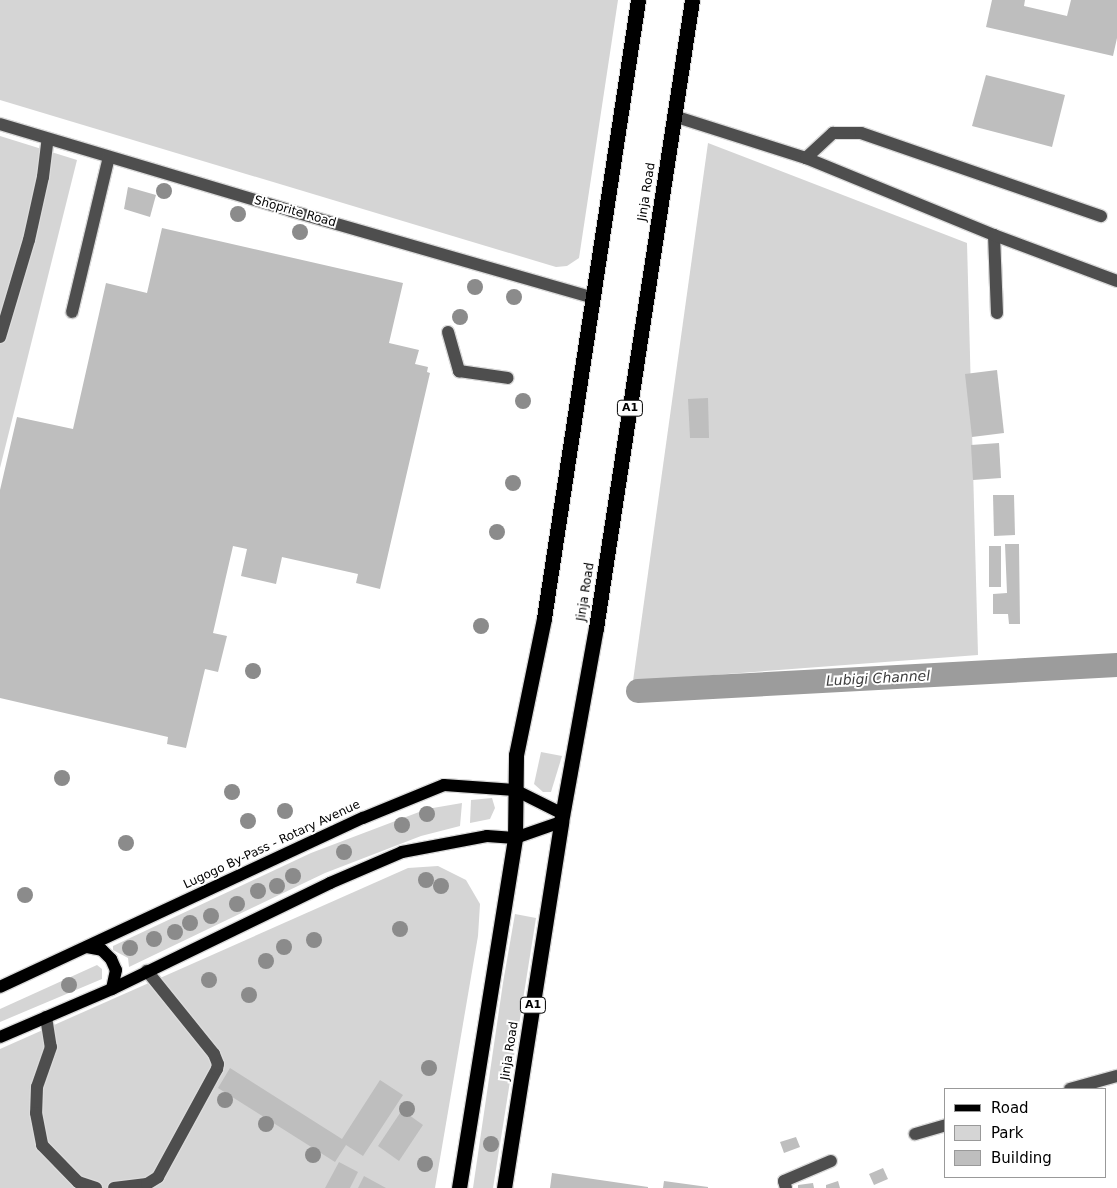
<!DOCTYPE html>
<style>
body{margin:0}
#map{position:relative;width:1117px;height:1188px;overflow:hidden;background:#fff;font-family:"DejaVu Sans",sans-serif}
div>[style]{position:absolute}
.green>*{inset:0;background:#d5d5d5}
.canal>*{height:24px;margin:-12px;padding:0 12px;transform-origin:12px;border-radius:12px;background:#9c9c9c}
.building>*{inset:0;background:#bebebe}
.roads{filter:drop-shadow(1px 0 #dbdbdb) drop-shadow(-1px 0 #dbdbdb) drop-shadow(0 1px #dbdbdb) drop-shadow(0 -1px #dbdbdb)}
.minor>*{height:12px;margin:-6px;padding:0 6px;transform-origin:6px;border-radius:6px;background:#4e4e4e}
.major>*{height:12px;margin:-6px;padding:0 6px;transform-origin:6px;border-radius:6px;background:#000}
.highway>*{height:15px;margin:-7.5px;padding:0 7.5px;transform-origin:7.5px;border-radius:7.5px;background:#000}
.trees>*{width:16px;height:16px;margin:-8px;border-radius:50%;background:#8b8b8b}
span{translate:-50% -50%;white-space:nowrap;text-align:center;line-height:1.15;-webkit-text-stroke:4px #fff;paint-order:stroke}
.shield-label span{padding:1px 4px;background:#fff;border:1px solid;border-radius:4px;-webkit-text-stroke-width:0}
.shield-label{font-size:11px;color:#000;font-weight:700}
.street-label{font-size:12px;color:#000}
.water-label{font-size:14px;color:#3d3d3d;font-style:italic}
.legend{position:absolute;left:944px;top:1088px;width:162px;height:90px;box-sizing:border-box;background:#fff;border:1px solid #999;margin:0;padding:6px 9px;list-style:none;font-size:15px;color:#000}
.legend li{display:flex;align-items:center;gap:10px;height:25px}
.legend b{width:25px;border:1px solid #999}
</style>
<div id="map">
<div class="green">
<i style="clip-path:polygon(0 0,618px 0,579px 258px,567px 266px,556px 267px,0 100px)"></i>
<i style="clip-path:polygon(0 136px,77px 160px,0 468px)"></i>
<i style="clip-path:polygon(708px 143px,967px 243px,978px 655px,633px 681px)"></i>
<i style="clip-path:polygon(541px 752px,562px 756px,551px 792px,543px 792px,534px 784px)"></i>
<i style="clip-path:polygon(492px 798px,495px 808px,490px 819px,470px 823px,471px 800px)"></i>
<i style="clip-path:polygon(462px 803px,460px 826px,421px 836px,325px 873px,129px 967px,128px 958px,113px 950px,113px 946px,311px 853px,427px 809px)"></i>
<i style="clip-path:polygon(438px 866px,466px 880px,480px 904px,478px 936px,435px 1188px,0 1188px,0 1049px,408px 868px)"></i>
<i style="clip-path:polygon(515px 914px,536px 918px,493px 1188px,473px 1188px,503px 983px)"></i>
<i style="clip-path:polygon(97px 965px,102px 969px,102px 979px,0 1022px,0 1009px)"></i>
</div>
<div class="canal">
<i style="left:638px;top:691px;width:480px;rotate:-3.1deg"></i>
</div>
<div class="building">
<i style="clip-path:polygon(992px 0,1025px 0,1024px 6px,1067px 16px,1071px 0,1117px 0,1117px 38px,1113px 56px,986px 27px)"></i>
<i style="clip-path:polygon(986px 75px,1065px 95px,1052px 147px,972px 126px)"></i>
<i style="clip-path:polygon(128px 187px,156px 195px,150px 217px,124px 209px)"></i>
<i style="clip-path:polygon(162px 228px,403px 283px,389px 343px,419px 350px,415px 364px,428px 367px,427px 372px,430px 373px,380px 589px,356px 583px,358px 574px,282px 557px,276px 584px,241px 576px,247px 549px,233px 546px,213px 633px,227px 636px,218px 672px,205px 669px,186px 748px,167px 744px,168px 737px,0 698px,0 490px,17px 417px,73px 429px,106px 283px,147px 293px)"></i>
<i style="clip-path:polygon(997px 370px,1004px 433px,972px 437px,965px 374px)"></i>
<i style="clip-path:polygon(708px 398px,709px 438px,690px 438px,688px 399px)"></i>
<i style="clip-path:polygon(999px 443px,1001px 478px,973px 480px,971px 445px)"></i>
<i style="clip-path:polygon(993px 495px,1014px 495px,1015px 535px,994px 536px)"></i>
<i style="clip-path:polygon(1005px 544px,1019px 544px,1020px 624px,1009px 624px,1008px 614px,993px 614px,993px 594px,1007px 593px)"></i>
<i style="clip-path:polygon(989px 546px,1001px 546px,1001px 587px,989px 587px)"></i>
<i style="clip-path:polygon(230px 1068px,342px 1139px,380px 1080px,403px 1095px,363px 1156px,346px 1145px,335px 1162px,218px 1088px)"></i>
<i style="clip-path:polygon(402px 1110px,423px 1125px,399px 1161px,378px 1146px)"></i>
<i style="clip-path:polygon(796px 1137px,800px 1147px,784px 1153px,780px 1142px)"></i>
<i style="clip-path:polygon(339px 1162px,358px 1172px,350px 1188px,325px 1188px)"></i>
<i style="clip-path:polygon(883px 1168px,888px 1179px,874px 1185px,869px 1174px)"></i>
<i style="clip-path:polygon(552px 1173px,648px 1187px,648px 1188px,550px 1188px)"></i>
<i style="clip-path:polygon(364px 1176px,386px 1188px,358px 1188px)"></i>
<i style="clip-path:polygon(664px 1181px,708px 1187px,708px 1188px,663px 1188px)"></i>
<i style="clip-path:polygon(838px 1181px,840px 1188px,826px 1188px,826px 1185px)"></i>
<i style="clip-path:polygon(813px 1183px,814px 1188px,798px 1188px,798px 1185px)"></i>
</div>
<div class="roads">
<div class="minor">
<i style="left:674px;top:116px;width:139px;rotate:17.7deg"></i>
<i style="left:806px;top:158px;width:203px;rotate:22.3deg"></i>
<i style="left:994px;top:235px;width:78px;rotate:87.8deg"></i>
<i style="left:0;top:124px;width:304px;rotate:16.6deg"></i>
<i style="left:291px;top:211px;width:312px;rotate:16deg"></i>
<i style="left:806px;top:158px;width:37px;rotate:-43deg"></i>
<i style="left:833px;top:133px;width:28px"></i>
<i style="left:861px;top:133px;width:254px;rotate:19.1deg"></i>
<i style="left:994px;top:235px;width:131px;rotate:20.5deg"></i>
<i style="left:72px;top:312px;width:159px;rotate:-76.6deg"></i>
<i style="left:448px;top:332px;width:41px;rotate:74.2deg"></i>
<i style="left:459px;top:371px;width:49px;rotate:8.1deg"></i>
<i style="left:0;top:337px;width:101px;rotate:-73.4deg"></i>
<i style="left:29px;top:240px;width:65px;rotate:-77.5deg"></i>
<i style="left:43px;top:177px;width:38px;rotate:-83deg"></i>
<i style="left:46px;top:1017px;width:30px;rotate:81deg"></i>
<i style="left:51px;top:1047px;width:42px;rotate:109.3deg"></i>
<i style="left:37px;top:1087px;width:26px;rotate:92deg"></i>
<i style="left:36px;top:1113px;width:33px;rotate:79deg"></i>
<i style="left:42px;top:1145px;width:52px;rotate:45.8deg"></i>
<i style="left:78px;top:1182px;width:19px;rotate:18deg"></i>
<i style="left:1070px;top:1089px;width:49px;rotate:-15.5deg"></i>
<i style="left:915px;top:1134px;width:32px;rotate:-16deg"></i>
<i style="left:114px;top:1188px;width:33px;rotate:-7deg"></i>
<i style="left:147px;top:1184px;width:13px;rotate:-32deg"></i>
<i style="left:158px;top:1177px;width:123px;rotate:-61.4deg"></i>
<i style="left:217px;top:1069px;width:5px;rotate:-79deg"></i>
<i style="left:218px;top:1064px;width:11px;rotate:-112deg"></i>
<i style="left:214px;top:1054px;width:107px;rotate:-128.9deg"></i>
<i style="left:786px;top:1188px;width:7px;rotate:-106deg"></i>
<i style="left:784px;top:1181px;width:51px;rotate:-23.1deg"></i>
</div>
<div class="major">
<i style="left:87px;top:947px;width:15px;rotate:11deg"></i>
<i style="left:102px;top:950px;width:13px;rotate:45deg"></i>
<i style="left:111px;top:959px;width:12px;rotate:66deg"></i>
<i style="left:116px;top:970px;width:19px;rotate:102deg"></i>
<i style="left:0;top:987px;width:400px;rotate:-25deg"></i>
<i style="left:363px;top:818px;width:87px;rotate:-22.2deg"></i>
<i style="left:444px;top:785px;width:71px;rotate:4deg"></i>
<i style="left:515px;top:790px;width:54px;rotate:26.6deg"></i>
<i style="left:0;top:1037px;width:122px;rotate:-23.2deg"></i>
<i style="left:112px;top:989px;width:242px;rotate:-25.9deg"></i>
<i style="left:330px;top:883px;width:78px;rotate:-23.3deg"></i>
<i style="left:402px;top:852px;width:86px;rotate:-10.7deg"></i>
<i style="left:487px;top:836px;width:28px;rotate:4deg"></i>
<i style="left:515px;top:838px;width:49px;rotate:-19.2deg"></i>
</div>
<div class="highway">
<i style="left:459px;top:1188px;width:354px;rotate:-80.9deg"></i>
<i style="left:515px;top:838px;width:83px;rotate:-89.3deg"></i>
<i style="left:516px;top:755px;width:140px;rotate:-78.4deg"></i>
<i style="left:544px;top:618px;width:625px;rotate:-81.35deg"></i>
<i style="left:504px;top:1188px;width:370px;rotate:-81.1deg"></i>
<i style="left:561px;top:822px;width:197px;rotate:-79.8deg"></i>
<i style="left:596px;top:628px;width:635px;rotate:-81.31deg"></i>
</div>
</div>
<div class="trees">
<i style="left:164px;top:191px"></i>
<i style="left:238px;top:214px"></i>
<i style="left:300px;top:232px"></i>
<i style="left:475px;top:287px"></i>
<i style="left:514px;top:297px"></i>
<i style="left:460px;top:317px"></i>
<i style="left:523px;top:401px"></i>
<i style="left:513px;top:483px"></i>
<i style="left:497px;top:532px"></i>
<i style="left:481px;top:626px"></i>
<i style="left:253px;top:671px"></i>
<i style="left:62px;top:778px"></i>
<i style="left:232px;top:792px"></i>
<i style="left:285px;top:811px"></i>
<i style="left:427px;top:814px"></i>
<i style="left:248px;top:821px"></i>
<i style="left:402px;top:825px"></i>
<i style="left:126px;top:843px"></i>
<i style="left:344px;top:852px"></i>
<i style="left:293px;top:876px"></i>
<i style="left:426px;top:880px"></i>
<i style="left:277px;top:886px"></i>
<i style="left:441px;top:886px"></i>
<i style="left:258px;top:891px"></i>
<i style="left:25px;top:895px"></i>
<i style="left:237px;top:904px"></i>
<i style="left:211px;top:916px"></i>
<i style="left:190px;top:923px"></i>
<i style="left:400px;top:929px"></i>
<i style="left:175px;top:932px"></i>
<i style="left:154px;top:939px"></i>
<i style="left:314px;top:940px"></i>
<i style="left:284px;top:947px"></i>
<i style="left:130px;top:948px"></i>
<i style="left:266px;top:961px"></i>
<i style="left:209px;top:980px"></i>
<i style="left:69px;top:985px"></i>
<i style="left:249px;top:995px"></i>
<i style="left:429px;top:1068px"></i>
<i style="left:225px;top:1100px"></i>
<i style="left:407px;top:1109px"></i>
<i style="left:266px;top:1124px"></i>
<i style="left:491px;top:1144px"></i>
<i style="left:313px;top:1155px"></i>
<i style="left:425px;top:1164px"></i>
</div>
<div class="shield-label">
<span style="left:630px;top:408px">A1</span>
<span style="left:533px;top:1005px">A1</span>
</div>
<div class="street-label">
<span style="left:647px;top:192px;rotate:-81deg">Jinja Road</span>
<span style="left:295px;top:212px;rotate:16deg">Shoprite Road</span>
<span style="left:586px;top:592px;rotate:-81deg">Jinja Road</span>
<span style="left:272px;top:845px;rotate:-25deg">Lugogo By-Pass - Rotary Avenue</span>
<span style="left:510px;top:1051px;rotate:-81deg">Jinja Road</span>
</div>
<div class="water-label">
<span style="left:878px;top:678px;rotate:-3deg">Lubigi Channel</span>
</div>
<ul class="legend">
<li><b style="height:6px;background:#000"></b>Road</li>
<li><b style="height:14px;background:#d5d5d5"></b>Park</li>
<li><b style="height:14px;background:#bebebe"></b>Building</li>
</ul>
</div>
